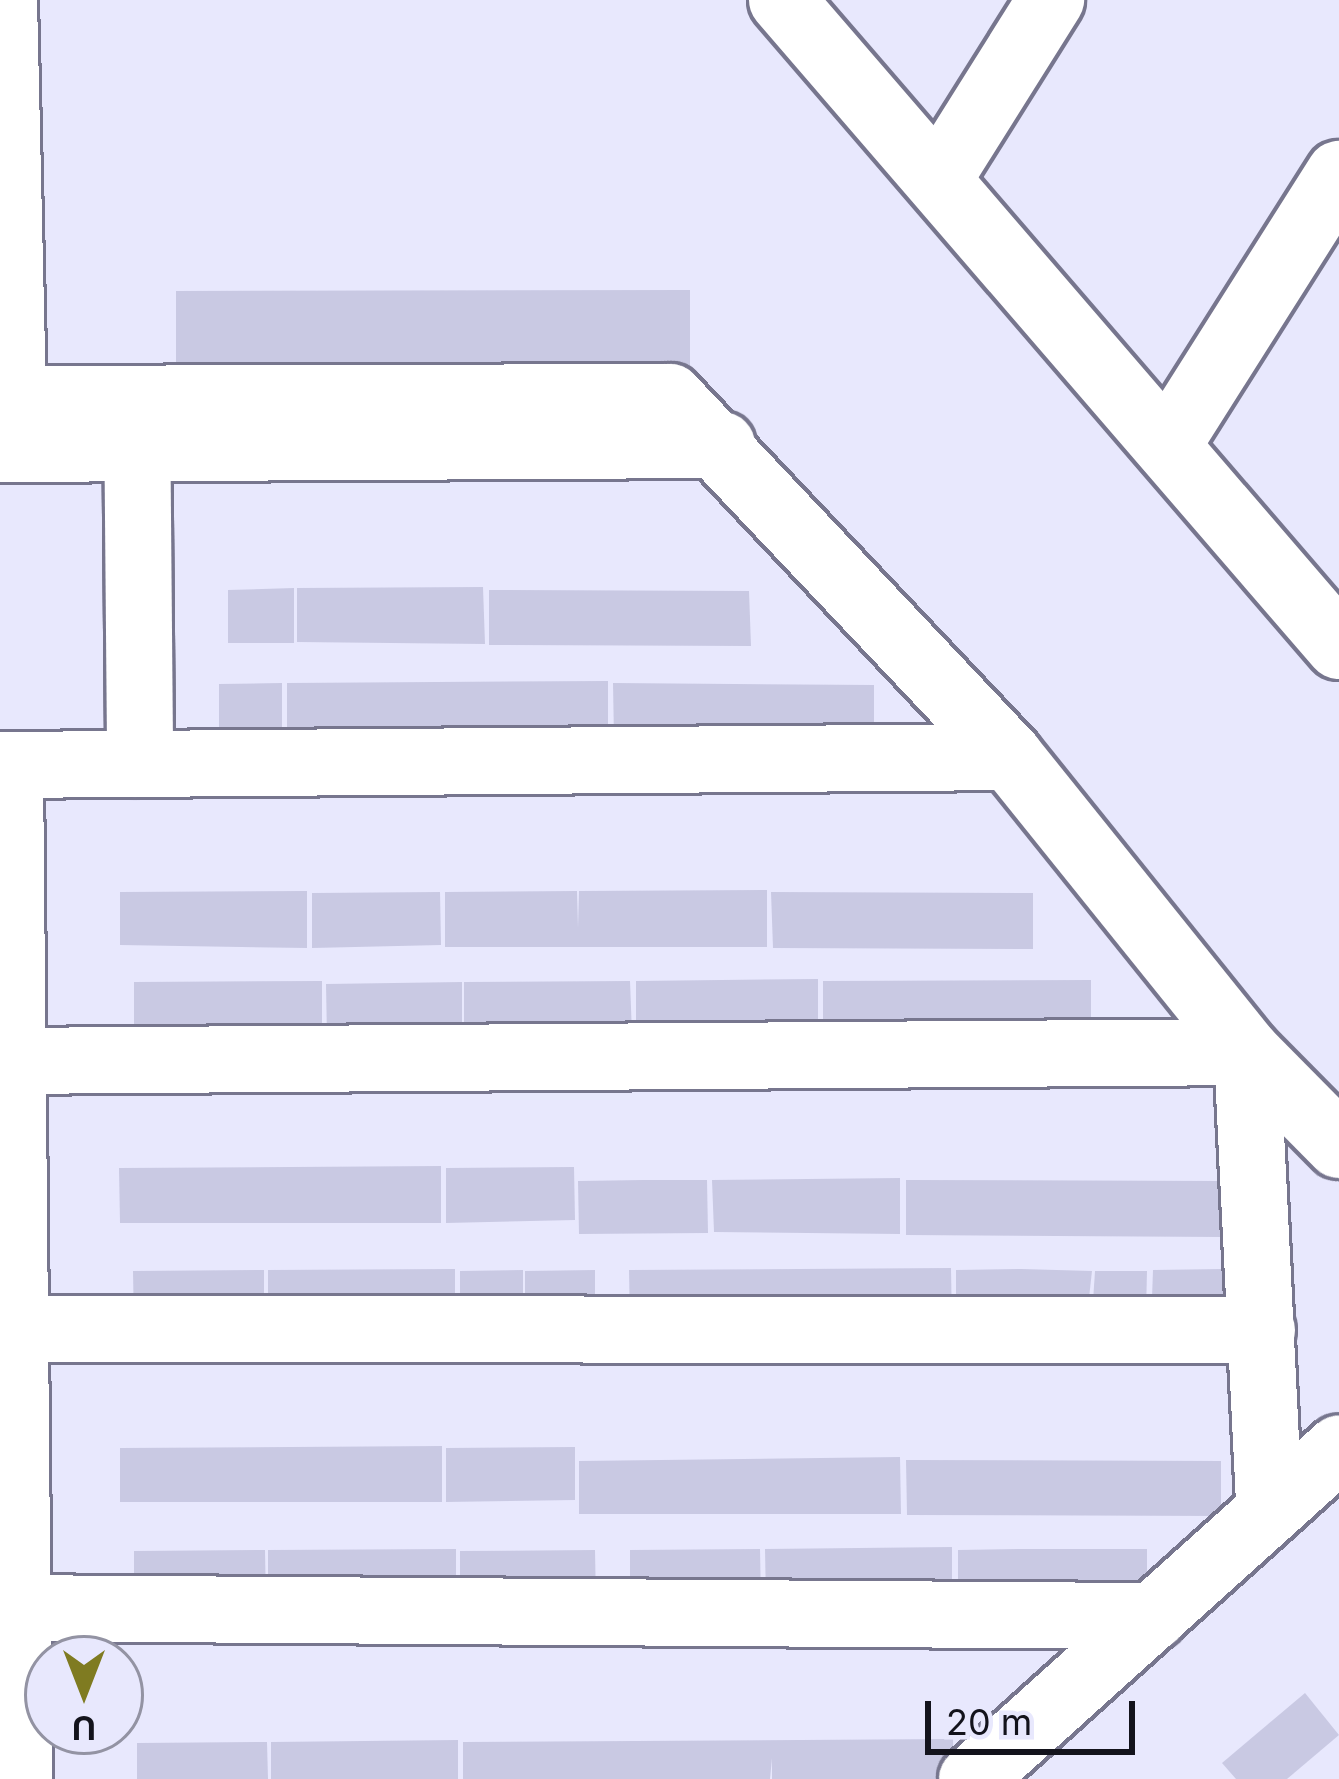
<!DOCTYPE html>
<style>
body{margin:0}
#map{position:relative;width:1339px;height:1779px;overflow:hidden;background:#e8e8fd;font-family:Inter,sans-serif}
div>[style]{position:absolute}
.building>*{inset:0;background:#c9c9e3}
.roads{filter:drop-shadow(3px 0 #77768e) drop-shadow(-3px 0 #77768e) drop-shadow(0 3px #77768e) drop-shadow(0 -3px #77768e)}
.minor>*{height:66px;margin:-33px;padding:0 33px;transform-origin:33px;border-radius:33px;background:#fff}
span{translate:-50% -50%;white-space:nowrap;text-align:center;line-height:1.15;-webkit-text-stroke:9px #e8e8fd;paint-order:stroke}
.north{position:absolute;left:24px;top:1635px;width:120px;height:120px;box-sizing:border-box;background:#e8e8fd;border:3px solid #9393a3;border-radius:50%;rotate:180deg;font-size:33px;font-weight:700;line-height:48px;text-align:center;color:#13131c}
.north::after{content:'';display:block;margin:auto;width:42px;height:54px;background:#7f7b21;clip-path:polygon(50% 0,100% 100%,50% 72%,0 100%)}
.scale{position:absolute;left:925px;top:1701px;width:210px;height:54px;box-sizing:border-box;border:6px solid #13131c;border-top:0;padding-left:15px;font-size:36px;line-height:42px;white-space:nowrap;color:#13131c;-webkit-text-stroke:9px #e8e8fd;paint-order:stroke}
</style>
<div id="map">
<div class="building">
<i style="clip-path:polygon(690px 290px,690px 377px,176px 370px,176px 291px)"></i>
<i style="clip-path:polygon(483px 587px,485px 644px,297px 642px,297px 588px)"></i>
<i style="clip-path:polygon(294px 588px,294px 643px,228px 643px,228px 590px)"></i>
<i style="clip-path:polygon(489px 590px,749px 591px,751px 646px,489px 645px)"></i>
<i style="clip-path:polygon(608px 681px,608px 737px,287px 737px,287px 683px)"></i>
<i style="clip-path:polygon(282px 683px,282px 736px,219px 736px,219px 684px)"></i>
<i style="clip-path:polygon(613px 683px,874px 685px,874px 741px,614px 739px)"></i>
<i style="clip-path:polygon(767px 890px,767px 947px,445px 947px,445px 892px,577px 891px,578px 928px,579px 891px)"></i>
<i style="clip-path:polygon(307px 891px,307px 948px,120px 945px,120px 892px)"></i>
<i style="clip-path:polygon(440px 892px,441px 945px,312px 948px,312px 893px)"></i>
<i style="clip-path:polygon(771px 892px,1033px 893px,1033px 949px,773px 948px)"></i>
<i style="clip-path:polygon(818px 979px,818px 1036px,636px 1033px,636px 981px)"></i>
<i style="clip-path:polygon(1091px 980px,1091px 1038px,823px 1037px,823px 981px)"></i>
<i style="clip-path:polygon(322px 981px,322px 1038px,134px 1036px,134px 982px)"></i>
<i style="clip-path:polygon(630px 981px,632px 1034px,464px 1036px,464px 982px)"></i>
<i style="clip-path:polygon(462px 982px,462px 1036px,327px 1038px,326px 984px)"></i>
<i style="clip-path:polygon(441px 1166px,441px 1223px,120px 1223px,119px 1168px)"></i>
<i style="clip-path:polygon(574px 1167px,575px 1220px,446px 1223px,446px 1168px)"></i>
<i style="clip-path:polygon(900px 1178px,900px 1234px,714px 1232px,712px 1180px)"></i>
<i style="clip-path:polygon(643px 1180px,707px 1180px,708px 1233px,579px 1234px,578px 1181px)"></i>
<i style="clip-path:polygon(906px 1180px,1220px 1181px,1221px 1237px,906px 1235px)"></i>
<i style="clip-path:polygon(951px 1268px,952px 1324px,630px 1323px,629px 1270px)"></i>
<i style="clip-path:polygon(455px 1269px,455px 1326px,268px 1323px,268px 1270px)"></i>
<i style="clip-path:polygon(1021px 1269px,1092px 1271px,1087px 1316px,956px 1324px,956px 1270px)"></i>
<i style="clip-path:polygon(1224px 1269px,1224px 1326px,1151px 1326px,1153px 1270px)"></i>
<i style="clip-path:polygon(264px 1270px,264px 1324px,134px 1326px,133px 1271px)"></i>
<i style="clip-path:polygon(523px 1270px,523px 1321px,460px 1323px,460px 1271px)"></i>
<i style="clip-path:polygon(595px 1270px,595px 1323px,525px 1323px,525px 1271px)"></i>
<i style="clip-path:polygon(1095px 1271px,1147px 1271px,1146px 1312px,1092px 1317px)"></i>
<i style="clip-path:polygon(442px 1446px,442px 1502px,120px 1502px,120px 1448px)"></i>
<i style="clip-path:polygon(575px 1447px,575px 1500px,446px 1502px,446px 1448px)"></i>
<i style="clip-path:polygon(900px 1457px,901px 1514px,579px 1514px,579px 1461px)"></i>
<i style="clip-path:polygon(906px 1460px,1221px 1461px,1221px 1516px,907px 1515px)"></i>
<i style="clip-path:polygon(952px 1547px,952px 1604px,766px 1602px,765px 1549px)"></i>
<i style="clip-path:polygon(456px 1549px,456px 1605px,268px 1603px,268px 1550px)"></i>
<i style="clip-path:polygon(760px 1549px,761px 1602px,630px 1603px,630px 1550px)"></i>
<i style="clip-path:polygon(1022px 1549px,1147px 1549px,1147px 1605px,958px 1604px,958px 1550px)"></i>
<i style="clip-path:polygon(265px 1550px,266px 1604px,134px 1605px,134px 1551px)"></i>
<i style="clip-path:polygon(595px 1550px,596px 1603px,460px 1606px,460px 1551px)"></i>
<i style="clip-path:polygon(1305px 1693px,1339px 1735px,1287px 1779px,1236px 1779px,1222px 1763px)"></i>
<i style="clip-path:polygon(953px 1739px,954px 1779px,772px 1779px,772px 1758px,770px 1779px,463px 1779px,463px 1742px)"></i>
<i style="clip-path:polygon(458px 1740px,458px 1779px,271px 1779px,271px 1742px)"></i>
<i style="clip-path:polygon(267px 1742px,268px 1779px,137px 1779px,137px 1743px)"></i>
</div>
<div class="roads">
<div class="minor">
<i style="left:4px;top:0;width:440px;rotate:88.7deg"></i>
<i style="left:782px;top:0;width:853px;rotate:49.23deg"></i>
<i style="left:938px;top:180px;width:213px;rotate:-57.9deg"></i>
<i style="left:0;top:399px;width:670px;rotate:-0.17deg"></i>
<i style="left:670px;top:397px;width:495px;rotate:46.6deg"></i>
<i style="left:1010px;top:757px;width:378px;rotate:51.2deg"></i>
<i style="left:1247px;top:1052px;width:131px;rotate:45.3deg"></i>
<i style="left:137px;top:402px;width:362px;rotate:89.5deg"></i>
<i style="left:1167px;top:446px;width:322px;rotate:-57.7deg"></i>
<i style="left:0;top:449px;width:722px;rotate:-0.32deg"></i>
<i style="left:0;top:765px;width:1010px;rotate:-0.45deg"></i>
<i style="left:10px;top:765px;width:1014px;rotate:89.49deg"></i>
<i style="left:0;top:1061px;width:1247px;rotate:-0.41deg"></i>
<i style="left:1247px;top:1052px;width:459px;rotate:87.2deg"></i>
<i style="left:0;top:1329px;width:1262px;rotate:0.05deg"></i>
<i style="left:0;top:1608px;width:1154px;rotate:0.4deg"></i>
<i style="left:972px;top:1779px;width:494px;rotate:-42deg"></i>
</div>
</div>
<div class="north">U</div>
<div class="scale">20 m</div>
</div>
